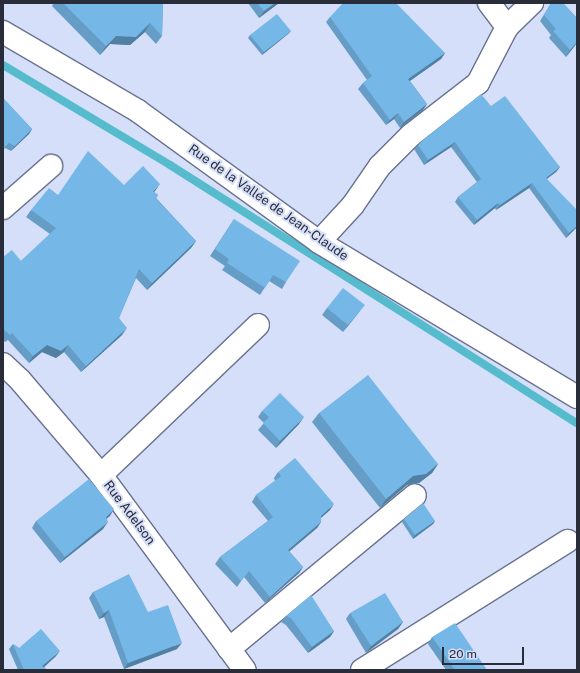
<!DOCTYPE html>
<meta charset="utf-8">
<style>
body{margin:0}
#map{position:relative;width:580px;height:673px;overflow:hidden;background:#d6dff9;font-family:"Public Sans",sans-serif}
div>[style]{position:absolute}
.stream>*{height:8px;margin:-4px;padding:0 4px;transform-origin:4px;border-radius:4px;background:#56bbcd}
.roads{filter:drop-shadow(1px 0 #69728f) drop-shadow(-1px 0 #69728f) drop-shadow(0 1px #69728f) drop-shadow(0 -1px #69728f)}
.minor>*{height:22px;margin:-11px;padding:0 11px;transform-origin:11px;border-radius:11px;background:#fff}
.wall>*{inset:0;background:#659dc7}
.shaded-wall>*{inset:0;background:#5280a2}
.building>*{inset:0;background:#75b7e7}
span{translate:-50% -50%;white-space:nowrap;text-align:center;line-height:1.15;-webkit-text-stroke:4px #d6dff9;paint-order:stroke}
.street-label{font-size:13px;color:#292c39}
.frame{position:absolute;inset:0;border:4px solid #292c39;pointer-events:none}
.scale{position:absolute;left:442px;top:647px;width:82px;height:18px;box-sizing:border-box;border:2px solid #292c39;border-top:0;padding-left:5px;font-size:12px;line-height:14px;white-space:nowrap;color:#292c39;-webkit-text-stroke:3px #d6dff9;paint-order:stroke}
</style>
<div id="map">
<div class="stream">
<i style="left:3px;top:65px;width:195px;rotate:30.9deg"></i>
<i style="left:170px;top:165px;width:482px;rotate:32.4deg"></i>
</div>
<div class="roads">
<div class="minor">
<i style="left:489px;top:3px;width:30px;rotate:53deg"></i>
<i style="left:3px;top:32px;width:156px;rotate:30.3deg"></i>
<i style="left:138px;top:111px;width:223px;rotate:35.9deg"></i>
<i style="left:319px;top:242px;width:301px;rotate:31deg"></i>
<i style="left:3px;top:208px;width:64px;rotate:-41.2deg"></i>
<i style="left:319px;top:242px;width:50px;rotate:-47.4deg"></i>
<i style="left:353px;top:205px;width:47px;rotate:-55.3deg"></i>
<i style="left:380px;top:166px;width:44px;rotate:-45deg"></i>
<i style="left:411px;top:135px;width:85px;rotate:-37.8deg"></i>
<i style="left:478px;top:83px;width:63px;rotate:-62.6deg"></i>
<i style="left:507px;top:27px;width:35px;rotate:-44deg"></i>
<i style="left:3px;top:364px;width:23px;rotate:43deg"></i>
<i style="left:20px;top:380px;width:125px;rotate:49.5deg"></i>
<i style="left:101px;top:475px;width:242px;rotate:53.6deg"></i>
<i style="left:101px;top:475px;width:217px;rotate:-43.7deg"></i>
<i style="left:229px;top:649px;width:241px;rotate:-39.6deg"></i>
<i style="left:362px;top:670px;width:243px;rotate:-32.1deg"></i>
</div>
</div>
<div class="wall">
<i style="clip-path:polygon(54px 3px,163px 3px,162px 36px,156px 44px,145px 32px,130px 45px,110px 44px,100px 55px,52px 6px)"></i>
<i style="clip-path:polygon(248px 3px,279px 3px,259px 18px)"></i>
<i style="clip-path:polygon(551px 3px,563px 3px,577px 18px,577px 43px,566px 57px,549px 38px,551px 35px,540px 21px)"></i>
<i style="clip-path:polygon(330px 17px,445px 53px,441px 59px,410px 81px,427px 104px,423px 110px,400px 128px,394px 119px,386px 125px,358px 89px,363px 83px,367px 80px,326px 22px)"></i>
<i style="clip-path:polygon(291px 31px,288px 34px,262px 55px,248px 38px,250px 35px)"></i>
<i style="clip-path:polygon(3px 98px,32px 129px,29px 134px,11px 151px,5px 148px)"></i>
<i style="clip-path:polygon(491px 106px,560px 167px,556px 172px,547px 179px,577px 227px,566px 238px,529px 188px,496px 210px,495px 208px,474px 225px,455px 202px,458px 197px,477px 182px,451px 147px,424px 165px,414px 149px,418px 145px)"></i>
<i style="clip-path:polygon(124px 185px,155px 191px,154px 192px,158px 195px,156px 198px,196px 241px,191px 248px,147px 290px,136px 278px,119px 318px,122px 335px,81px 372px,64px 352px,56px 358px,42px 352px,29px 363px,8px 340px,5px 342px,3px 340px,3px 257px,21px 261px,50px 234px,26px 217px,31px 210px)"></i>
<i style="clip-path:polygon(234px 219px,286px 282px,282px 289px,269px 281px,260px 295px,222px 270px,225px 266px,210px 256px)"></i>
<i style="clip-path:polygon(327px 308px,360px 311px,343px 332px,322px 315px)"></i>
<i style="clip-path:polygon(262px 411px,299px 424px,276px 448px,258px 430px,264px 423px,258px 417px)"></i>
<i style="clip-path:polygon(319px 413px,438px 464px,432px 473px,419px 483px,407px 485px,380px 508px,312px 422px)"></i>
<i style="clip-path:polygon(278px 472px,330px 510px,321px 518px,321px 522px,317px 528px,289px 551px,303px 567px,299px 573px,265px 603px,244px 577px,237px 587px,215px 564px,220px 557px,268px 521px,252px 502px,256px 495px,275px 481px,274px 478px)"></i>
<i style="clip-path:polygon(110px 516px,106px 519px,103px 529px,60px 563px,32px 528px,36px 521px)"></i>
<i style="clip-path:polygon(404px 519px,435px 521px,433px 524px,413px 539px,402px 522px)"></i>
<i style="clip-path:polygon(93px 592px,148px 612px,177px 649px,124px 669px,104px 617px,99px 619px,89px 598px)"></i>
<i style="clip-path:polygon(350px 613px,403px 622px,398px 629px,366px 653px,346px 619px)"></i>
<i style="clip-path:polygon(286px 616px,334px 631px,330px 637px,308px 653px,286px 625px,281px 622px)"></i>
<i style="clip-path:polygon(432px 637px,487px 670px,446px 670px,428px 644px)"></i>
<i style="clip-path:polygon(13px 644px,19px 648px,56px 656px,44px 667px,47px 670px,18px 670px,9px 649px)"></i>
</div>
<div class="shaded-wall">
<i style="clip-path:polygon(275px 3px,279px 3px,259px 18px,264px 11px)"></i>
<i style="clip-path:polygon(150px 23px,145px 32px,130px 45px,110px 44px,100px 55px,106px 46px,116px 36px)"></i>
<i style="clip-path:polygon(291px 31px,288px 34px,262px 55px,264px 52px)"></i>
<i style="clip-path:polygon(577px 42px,577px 43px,566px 57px,570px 50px)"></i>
<i style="clip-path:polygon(445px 53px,441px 59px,404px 85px,408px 79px)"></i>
<i style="clip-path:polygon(427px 104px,423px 110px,400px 128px,404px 122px)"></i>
<i style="clip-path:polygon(398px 113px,394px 119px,386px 125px,390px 120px)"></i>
<i style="clip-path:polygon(32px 129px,29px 134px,11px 151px,15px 146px)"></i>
<i style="clip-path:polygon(455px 142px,451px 147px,424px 165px,428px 160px)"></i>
<i style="clip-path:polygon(9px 143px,5px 148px,3px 150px,3px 149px)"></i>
<i style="clip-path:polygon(560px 167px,556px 172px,542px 182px,546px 178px)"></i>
<i style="clip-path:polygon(532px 183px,529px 188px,496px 210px,500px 205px)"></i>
<i style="clip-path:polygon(160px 184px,155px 191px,148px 197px,153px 191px)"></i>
<i style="clip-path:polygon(498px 203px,495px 208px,474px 225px,477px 220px)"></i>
<i style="clip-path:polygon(577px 226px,577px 227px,566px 238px,569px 233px)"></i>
<i style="clip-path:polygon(196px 241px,191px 248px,147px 290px,152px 283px)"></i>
<i style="clip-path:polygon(365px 305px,360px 311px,343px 332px,348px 325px)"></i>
<i style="clip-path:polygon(127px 328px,122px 335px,81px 372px,86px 366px)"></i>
<i style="clip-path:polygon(47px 345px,68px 345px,64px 352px,56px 358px,42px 352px,29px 363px,33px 356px)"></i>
<i style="clip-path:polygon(304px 417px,299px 424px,276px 448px,280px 441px)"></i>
<i style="clip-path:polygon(438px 464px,432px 473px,419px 483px,407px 485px,380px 508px,386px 499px,413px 476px)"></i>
<i style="clip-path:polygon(334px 504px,330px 510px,316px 522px,321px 516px)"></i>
<i style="clip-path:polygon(114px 509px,110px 516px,101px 523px,106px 517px)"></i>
<i style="clip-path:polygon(435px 521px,433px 524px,413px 539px,415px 535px)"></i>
<i style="clip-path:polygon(108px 522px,103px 529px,60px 563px,65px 557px)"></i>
<i style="clip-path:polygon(321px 522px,317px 528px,284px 556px,288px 550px)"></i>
<i style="clip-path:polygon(303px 567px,299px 573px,265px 603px,270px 597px)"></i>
<i style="clip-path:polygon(109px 610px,104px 617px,99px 619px,104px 613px)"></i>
<i style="clip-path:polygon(403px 622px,398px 629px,366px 653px,371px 646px)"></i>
<i style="clip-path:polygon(334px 631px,330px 637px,308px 653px,312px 647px)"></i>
<i style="clip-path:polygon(182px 643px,177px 649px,124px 669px,128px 663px)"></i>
<i style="clip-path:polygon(60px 651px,56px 656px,41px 670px,42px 666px)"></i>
</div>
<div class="building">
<i style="clip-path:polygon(63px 3px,163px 3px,162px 36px,150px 23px,136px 37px,116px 36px,106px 46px)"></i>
<i style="clip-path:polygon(257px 3px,275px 3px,264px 11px)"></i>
<i style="clip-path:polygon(343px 3px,396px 3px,445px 53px,408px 79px,427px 104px,404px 122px,398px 113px,390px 120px,363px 83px,372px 76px,330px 17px)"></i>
<i style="clip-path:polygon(551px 3px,563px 3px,577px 18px,577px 42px,570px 50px,553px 31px,556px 29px,544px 15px)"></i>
<i style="clip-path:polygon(277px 14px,291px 31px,264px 52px,250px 35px)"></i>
<i style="clip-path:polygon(481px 94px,491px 106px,505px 96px,560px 167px,546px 178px,577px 210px,577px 226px,569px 233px,532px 183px,500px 205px,498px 203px,477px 220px,458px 197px,481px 179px,455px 142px,428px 160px,418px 145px,423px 140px)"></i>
<i style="clip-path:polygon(3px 98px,32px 129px,15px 146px,9px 143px,3px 149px)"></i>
<i style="clip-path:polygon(88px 151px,124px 185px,143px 166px,160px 184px,153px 191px,158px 195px,155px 198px,196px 241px,152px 283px,139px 269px,119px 318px,127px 328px,86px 366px,68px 345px,61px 351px,47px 345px,33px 356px,12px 333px,10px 335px,3px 329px,3px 257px,12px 250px,21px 261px,56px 228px,31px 210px,49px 188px,58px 195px)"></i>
<i style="clip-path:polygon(234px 219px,300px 261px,286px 282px,273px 275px,265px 288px,227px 263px,229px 259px,215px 249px)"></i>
<i style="clip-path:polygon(343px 288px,365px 305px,348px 325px,327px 308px)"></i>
<i style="clip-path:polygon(368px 375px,438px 464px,426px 474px,413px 476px,386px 499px,319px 413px)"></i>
<i style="clip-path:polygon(280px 393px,304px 417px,280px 441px,263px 423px,269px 417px,262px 411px)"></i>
<i style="clip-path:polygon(295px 458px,334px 504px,321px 516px,321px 522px,288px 550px,303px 567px,270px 597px,249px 571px,241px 581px,220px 557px,273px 517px,256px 495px,281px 476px,278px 472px)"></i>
<i style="clip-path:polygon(89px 479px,114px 509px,106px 517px,108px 522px,65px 557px,36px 521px)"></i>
<i style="clip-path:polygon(423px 503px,435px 521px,415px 535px,404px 519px)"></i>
<i style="clip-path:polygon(129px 574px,148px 612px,168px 605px,182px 643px,128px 663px,109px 610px,104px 613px,93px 592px)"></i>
<i style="clip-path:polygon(385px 593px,403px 622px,371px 646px,350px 613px)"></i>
<i style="clip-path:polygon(311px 595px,334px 631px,312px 647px,291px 618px,286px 616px)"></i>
<i style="clip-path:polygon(455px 623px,487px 670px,455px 670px,432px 637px)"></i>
<i style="clip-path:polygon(41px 629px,60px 651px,42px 666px,47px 670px,24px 670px,13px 644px,19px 648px)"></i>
</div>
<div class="street-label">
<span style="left:268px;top:203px;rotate:35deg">Rue de la Vallée de Jean-Claude</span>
<span style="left:129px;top:513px;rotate:53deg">Rue Adelson</span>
</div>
<div class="frame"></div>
<div class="scale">20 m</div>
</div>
